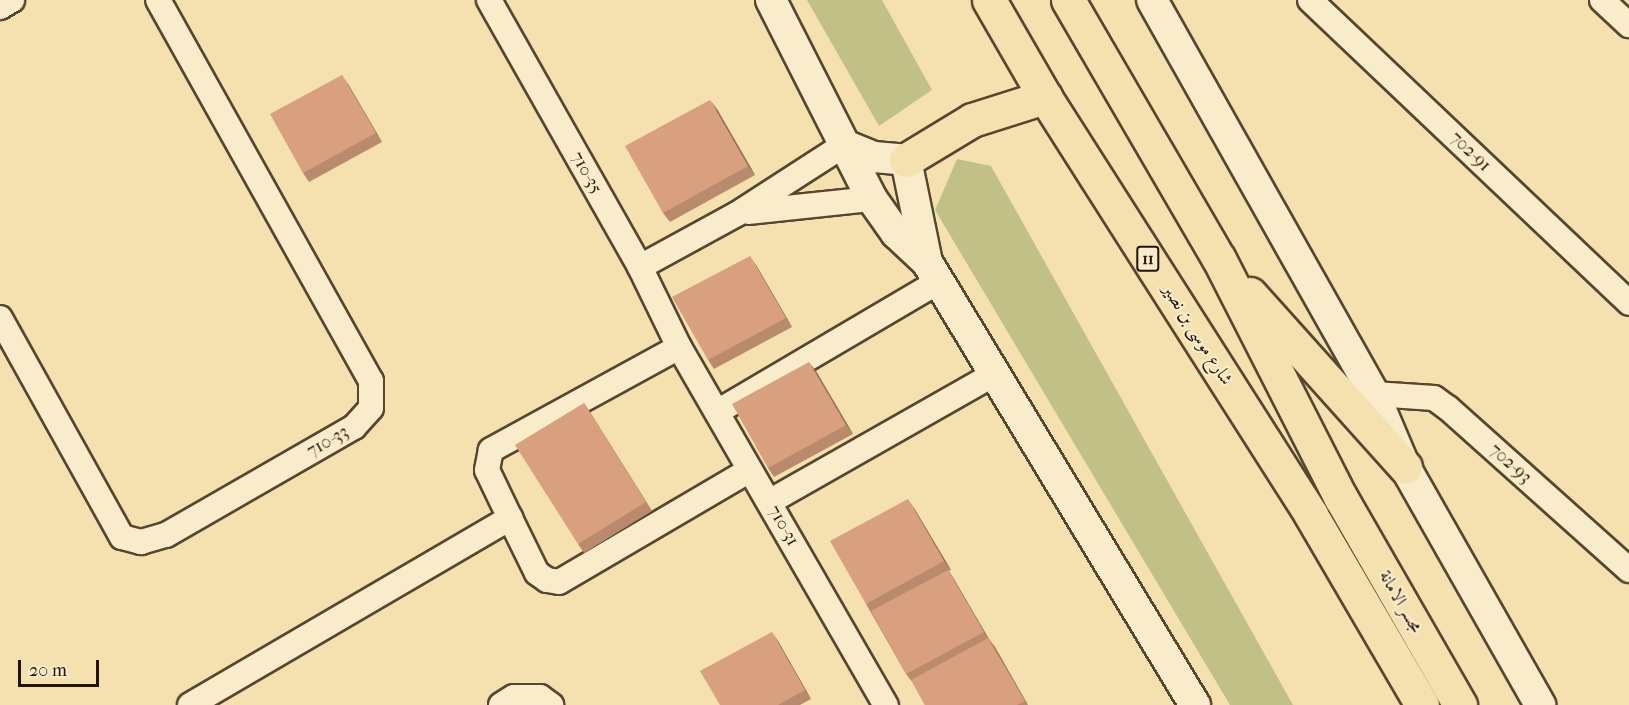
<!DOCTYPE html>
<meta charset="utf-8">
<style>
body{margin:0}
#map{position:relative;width:1629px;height:705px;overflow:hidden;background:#f4e1af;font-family:"IM FELL French Canon",Amiri,serif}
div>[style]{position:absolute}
.green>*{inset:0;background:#c1c187}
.roads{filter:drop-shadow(2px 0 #56462f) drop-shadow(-2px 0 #56462f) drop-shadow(0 2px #56462f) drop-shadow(0 -2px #56462f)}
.minor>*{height:24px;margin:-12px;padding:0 12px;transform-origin:12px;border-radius:12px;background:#f8eccb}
.tertiary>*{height:30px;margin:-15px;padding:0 15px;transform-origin:15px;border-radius:15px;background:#f8eccb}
.primary>*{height:33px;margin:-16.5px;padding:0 16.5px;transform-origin:16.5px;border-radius:16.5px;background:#f4e1af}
.wall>*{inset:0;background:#ba8a6c}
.shaded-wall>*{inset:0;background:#977058}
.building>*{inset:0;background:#d8a07e}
span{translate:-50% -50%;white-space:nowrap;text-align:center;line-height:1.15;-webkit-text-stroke:4.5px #f8eccb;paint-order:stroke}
.shield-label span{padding:2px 4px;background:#f8eccb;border:2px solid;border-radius:4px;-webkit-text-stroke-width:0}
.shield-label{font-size:16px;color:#221304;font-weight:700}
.street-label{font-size:18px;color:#221304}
.scale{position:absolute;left:18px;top:660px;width:81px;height:27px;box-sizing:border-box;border:3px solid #221304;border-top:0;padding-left:8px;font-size:18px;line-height:21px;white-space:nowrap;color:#221304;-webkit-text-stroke:4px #f8eccb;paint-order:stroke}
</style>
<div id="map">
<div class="green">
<i style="clip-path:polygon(807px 0,882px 0,932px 90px,879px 126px)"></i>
<i style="clip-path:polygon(957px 159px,991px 166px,1293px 705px,1230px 705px,935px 210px)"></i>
</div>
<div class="roads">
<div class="minor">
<i style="left:489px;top:0;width:307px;rotate:60.5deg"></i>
<i style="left:640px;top:267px;width:89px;rotate:64deg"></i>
<i style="left:679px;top:347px;width:414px;rotate:60deg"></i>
<i style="left:1310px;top:0;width:440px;rotate:43.5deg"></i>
<i style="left:1602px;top:0;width:37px;rotate:43deg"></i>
<i style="left:0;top:7px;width:14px;rotate:-30deg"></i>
<i style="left:748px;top:212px;width:125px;rotate:-6deg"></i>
<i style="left:640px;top:267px;width:111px;rotate:-28.7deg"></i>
<i style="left:737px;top:214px;width:127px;rotate:-32.8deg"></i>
<i style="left:0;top:318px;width:251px;rotate:60.9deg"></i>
<i style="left:122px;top:537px;width:20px;rotate:15deg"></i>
<i style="left:141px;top:542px;width:26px;rotate:-16deg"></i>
<i style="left:166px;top:535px;width:217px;rotate:-29.9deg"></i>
<i style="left:354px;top:427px;width:25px;rotate:-48deg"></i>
<i style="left:371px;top:408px;width:27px;rotate:-90deg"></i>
<i style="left:371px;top:381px;width:436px;rotate:-119.2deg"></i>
<i style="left:1374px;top:394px;width:60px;rotate:3.8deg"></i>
<i style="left:1434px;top:398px;width:17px;rotate:36deg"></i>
<i style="left:1448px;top:408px;width:243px;rotate:41.8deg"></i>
<i style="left:717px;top:412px;width:258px;rotate:-30.5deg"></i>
<i style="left:769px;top:502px;width:261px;rotate:-29.6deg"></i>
<i style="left:510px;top:518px;width:61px;rotate:63.9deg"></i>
<i style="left:537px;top:573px;width:12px;rotate:35deg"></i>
<i style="left:547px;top:580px;width:12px;rotate:9deg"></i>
<i style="left:559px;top:582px;width:221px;rotate:-30.4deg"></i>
<i style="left:190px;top:705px;width:371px;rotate:-30.3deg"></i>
<i style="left:510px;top:518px;width:53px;rotate:-115.6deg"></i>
<i style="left:487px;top:470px;width:20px;rotate:-79deg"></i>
<i style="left:491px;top:450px;width:214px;rotate:-28.7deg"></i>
<i style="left:501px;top:705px;width:15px;rotate:-32deg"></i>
<i style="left:514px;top:697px;width:26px"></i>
<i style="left:540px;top:697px;width:14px;rotate:36deg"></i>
</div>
<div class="tertiary">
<i style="left:771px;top:0;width:223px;rotate:63.1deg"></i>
<i style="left:872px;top:199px;width:42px;rotate:54.8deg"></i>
<i style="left:896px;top:233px;width:42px;rotate:43.1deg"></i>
<i style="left:927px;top:262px;width:518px;rotate:58.83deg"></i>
<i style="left:1152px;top:0;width:452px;rotate:60.6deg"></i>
<i style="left:1374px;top:394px;width:79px;rotate:67deg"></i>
<i style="left:1405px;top:467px;width:274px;rotate:60.4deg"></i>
<i style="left:844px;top:145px;width:32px;rotate:22deg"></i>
<i style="left:874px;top:157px;width:32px;rotate:5deg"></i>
<i style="left:906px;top:160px;width:104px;rotate:78.4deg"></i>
</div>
<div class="primary">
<i style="left:989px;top:0;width:112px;rotate:60deg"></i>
<i style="left:1045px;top:97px;width:495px;rotate:57.5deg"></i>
<i style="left:1311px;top:515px;width:220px;rotate:59.7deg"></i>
<i style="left:1068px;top:0;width:300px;rotate:59.8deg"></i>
<i style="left:1219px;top:259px;width:268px;rotate:63deg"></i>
<i style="left:1341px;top:498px;width:239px;rotate:60.1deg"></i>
<i style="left:906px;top:160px;width:77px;rotate:-31.2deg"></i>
<i style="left:972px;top:120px;width:77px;rotate:-17.5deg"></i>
<i style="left:1250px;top:294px;width:232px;rotate:48.1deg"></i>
</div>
</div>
<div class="wall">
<i style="clip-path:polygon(348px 84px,382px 142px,309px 182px,303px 173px)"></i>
<i style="clip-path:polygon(717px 109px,755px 175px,670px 222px,663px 213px)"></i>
<i style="clip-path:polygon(756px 265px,792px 327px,714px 369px,708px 360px)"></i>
<i style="clip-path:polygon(816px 371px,853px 434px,774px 477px,768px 468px)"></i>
<i style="clip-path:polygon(584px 403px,652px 511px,584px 553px,578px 544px)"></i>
<i style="clip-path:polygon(914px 508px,951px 570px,949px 571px,1028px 705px,925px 705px,913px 683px,906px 674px,866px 604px)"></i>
<i style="clip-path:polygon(778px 641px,811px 699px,800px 705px,720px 705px)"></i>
</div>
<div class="shaded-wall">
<i style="clip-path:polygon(342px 75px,348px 84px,382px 142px,376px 133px)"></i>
<i style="clip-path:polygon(710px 100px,717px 109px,755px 175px,748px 166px)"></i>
<i style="clip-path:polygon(750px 256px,756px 265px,792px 327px,786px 318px)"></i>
<i style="clip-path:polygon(809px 362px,816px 371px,853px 434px,846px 425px)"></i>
<i style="clip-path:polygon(584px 403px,590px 412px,652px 511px,646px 502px)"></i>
<i style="clip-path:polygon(908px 499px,914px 508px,951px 570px,944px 561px)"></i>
<i style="clip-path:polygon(948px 570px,954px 579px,990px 641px,984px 632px)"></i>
<i style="clip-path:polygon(772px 632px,778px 641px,811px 699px,805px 690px)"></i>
<i style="clip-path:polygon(988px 638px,995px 647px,1028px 705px,1025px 701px)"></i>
</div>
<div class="building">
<i style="clip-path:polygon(342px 75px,376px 133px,303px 173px,270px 114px)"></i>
<i style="clip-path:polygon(710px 100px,748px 166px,663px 213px,625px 146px)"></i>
<i style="clip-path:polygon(750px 256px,786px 318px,708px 360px,672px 297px)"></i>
<i style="clip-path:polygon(809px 362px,846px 425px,768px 468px,732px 404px)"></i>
<i style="clip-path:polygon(584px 403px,646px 502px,578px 544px,515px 445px)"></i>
<i style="clip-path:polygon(908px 499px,944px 561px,866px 604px,830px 541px)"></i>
<i style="clip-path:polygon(948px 570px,984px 632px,906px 674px,871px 611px)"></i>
<i style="clip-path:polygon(772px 632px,805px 690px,778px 705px,720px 705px,700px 671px)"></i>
<i style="clip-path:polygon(988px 638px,1025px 701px,1017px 705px,925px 705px,911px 680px)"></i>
</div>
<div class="shield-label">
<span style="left:1148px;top:259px">11</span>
</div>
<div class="street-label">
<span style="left:1470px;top:152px;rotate:44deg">702-91</span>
<span style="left:586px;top:173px;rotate:61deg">710-35</span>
<span style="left:1197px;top:335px;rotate:58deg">شارع موسى بن نصير</span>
<span style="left:328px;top:442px;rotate:-30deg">710-33</span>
<span style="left:1510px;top:464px;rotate:42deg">702-93</span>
<span style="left:783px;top:526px;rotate:60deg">710-31</span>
<span style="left:1400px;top:602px;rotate:60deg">مجسر الامانة</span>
</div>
<div class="scale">20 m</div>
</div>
